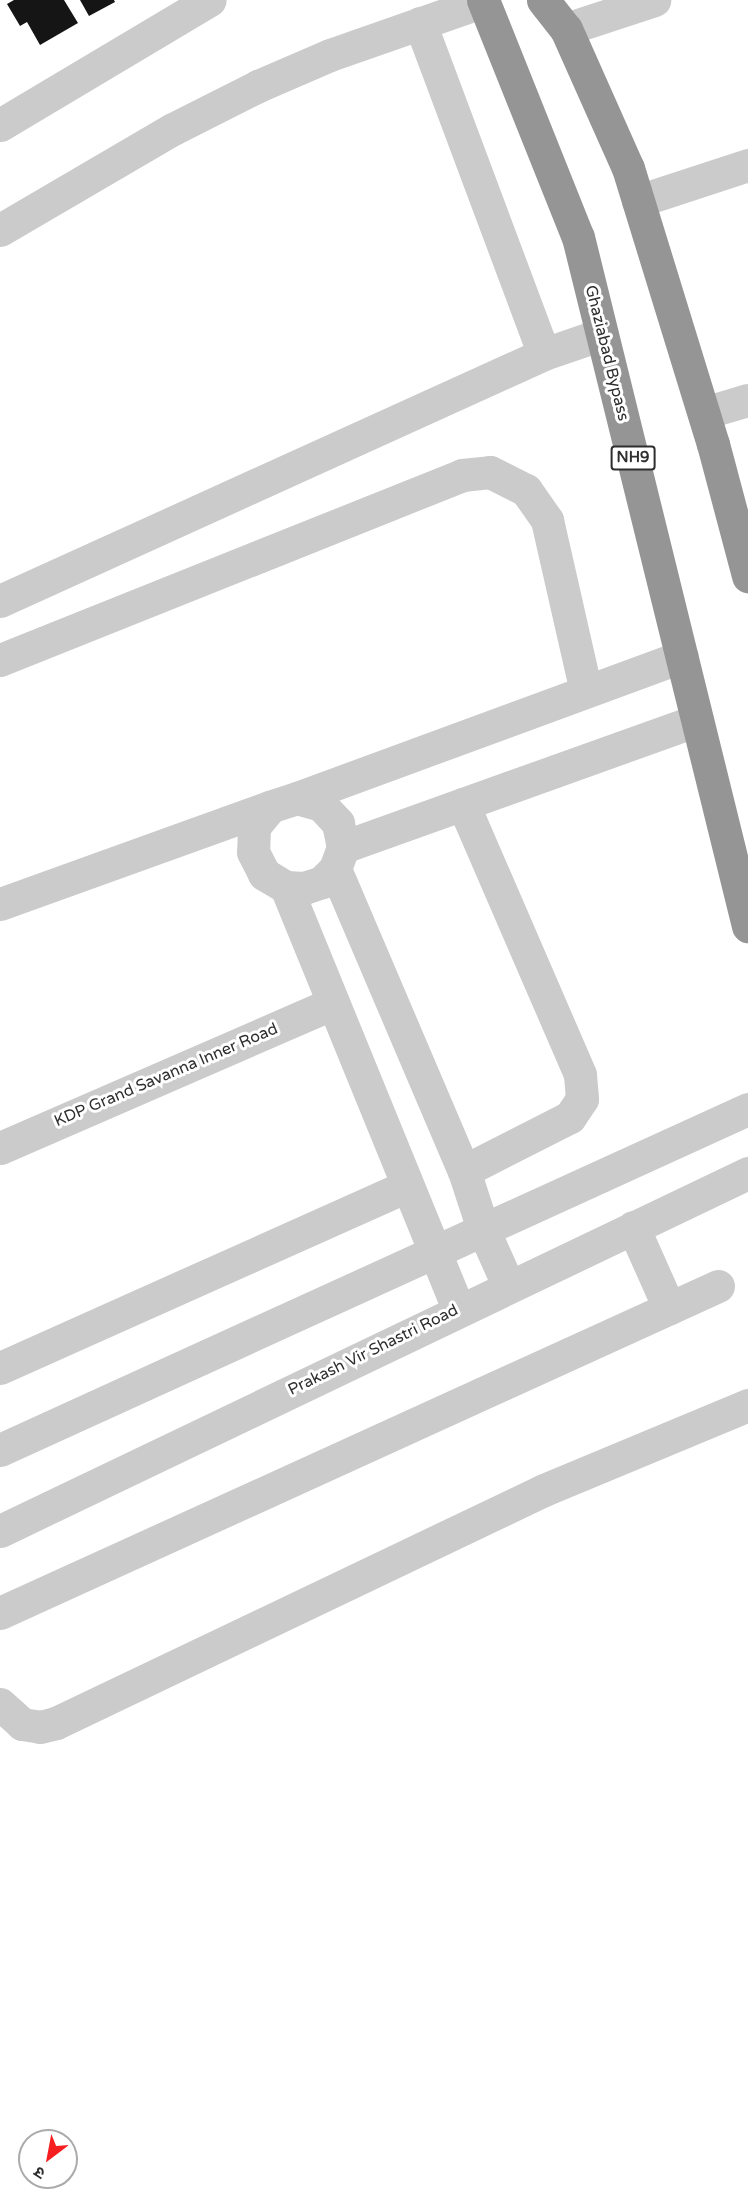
<!DOCTYPE html>
<meta charset="utf-8">
<style>
body{margin:0}
#map{position:relative;width:748px;height:2207px;overflow:hidden;background:#fff;font-family:"Varela Round","Noto Sans Devanagari",sans-serif}
div>[style]{position:absolute}
.building>*{inset:0;background:#151515}
.street>*{height:33px;margin:-16.5px;padding:0 16.5px;transform-origin:16.5px;border-radius:16.5px;background:#cbcbcb}
.highway>*{height:33px;margin:-16.5px;padding:0 16.5px;transform-origin:16.5px;border-radius:16.5px;background:#959595}
span{translate:-50% -50%;white-space:nowrap;text-align:center;line-height:1.15;-webkit-text-stroke:6px #fff;paint-order:stroke}
.shield-label span{padding:2px 4px;background:#fff;border:2px solid;border-radius:4px;-webkit-text-stroke-width:0}
.shield-label{font-size:15px;color:#2e2e2e;font-weight:700}
.street-label{font-size:16px;color:#2e2e2e}
.north{position:absolute;left:18px;top:2129px;width:60px;height:60px;box-sizing:border-box;background:#fff;border:2px solid #ababab;border-radius:50%;rotate:212deg;font-size:16px;font-weight:700;line-height:24px;text-align:center;color:#2e2e2e}
.north::after{content:'';display:block;margin:auto;width:21px;height:27px;background:#f51f22;clip-path:polygon(50% 0,100% 100%,50% 72%,0 100%)}
</style>
<div id="map">
<div class="building">
<i style="clip-path:polygon(14px 0,64px 0,78px 23px,40px 45px,27px 22px,20px 26px,7px 4px)"></i>
<i style="clip-path:polygon(80px 0,114px 0,115px 2px,89px 16px)"></i>
</div>
<div class="street">
<i style="left:420px;top:23px;width:353px;rotate:69.5deg"></i>
<i style="left:566px;top:29px;width:93px;rotate:-18.2deg"></i>
<i style="left:0;top:125px;width:244px;rotate:-30.8deg"></i>
<i style="left:638px;top:201px;width:116px;rotate:-18.1deg"></i>
<i style="left:0;top:230px;width:200px;rotate:-30.3deg"></i>
<i style="left:173px;top:129px;width:95px;rotate:-26.8deg"></i>
<i style="left:258px;top:86px;width:78px;rotate:-23.3deg"></i>
<i style="left:330px;top:55px;width:163px;rotate:-19.3deg"></i>
<i style="left:704px;top:413px;width:46px;rotate:-16.5deg"></i>
<i style="left:0;top:601px;width:597px;rotate:-24.42deg"></i>
<i style="left:544px;top:354px;width:61px;rotate:-19deg"></i>
<i style="left:0;top:660px;width:498px;rotate:-21.8deg"></i>
<i style="left:462px;top:475px;width:28px;rotate:-6deg"></i>
<i style="left:490px;top:472px;width:40px;rotate:26.6deg"></i>
<i style="left:526px;top:490px;width:37px;rotate:55deg"></i>
<i style="left:547px;top:520px;width:175px;rotate:77.2deg"></i>
<i style="left:297px;top:798px;width:410px;rotate:-20.2deg"></i>
<i style="left:463px;top:804px;width:295px;rotate:66.6deg"></i>
<i style="left:580px;top:1075px;width:24px;rotate:85deg"></i>
<i style="left:582px;top:1099px;width:22px;rotate:124deg"></i>
<i style="left:570px;top:1117px;width:119px;rotate:153deg"></i>
<i style="left:343px;top:847px;width:376px;rotate:-19.7deg"></i>
<i style="left:335px;top:869px;width:328px;rotate:66.9deg"></i>
<i style="left:464px;top:1171px;width:61px;rotate:71.9deg"></i>
<i style="left:483px;top:1229px;width:61px;rotate:65.9deg"></i>
<i style="left:286px;top:887px;width:18px;rotate:3deg"></i>
<i style="left:304px;top:888px;width:19px;rotate:-18deg"></i>
<i style="left:322px;top:882px;width:18px;rotate:-45deg"></i>
<i style="left:335px;top:869px;width:23px;rotate:-70deg"></i>
<i style="left:343px;top:847px;width:25px;rotate:-102deg"></i>
<i style="left:338px;top:823px;width:25px;rotate:-133deg"></i>
<i style="left:321px;top:805px;width:25px;rotate:-164deg"></i>
<i style="left:297px;top:798px;width:28px;rotate:162deg"></i>
<i style="left:270px;top:807px;width:26px;rotate:129deg"></i>
<i style="left:254px;top:827px;width:25px;rotate:92deg"></i>
<i style="left:253px;top:852px;width:25px;rotate:63deg"></i>
<i style="left:264px;top:874px;width:26px;rotate:31deg"></i>
<i style="left:286px;top:887px;width:456px;rotate:67.8deg"></i>
<i style="left:0;top:904px;width:287px;rotate:-19.8deg"></i>
<i style="left:0;top:1148px;width:363px;rotate:-23.5deg"></i>
<i style="left:633px;top:1227px;width:89px;rotate:66deg"></i>
<i style="left:0;top:1368px;width:446px;rotate:-24.1deg"></i>
<i style="left:0;top:1450px;width:822px;rotate:-24.51deg"></i>
<i style="left:0;top:1531px;width:829px;rotate:-25.58deg"></i>
<i style="left:0;top:1613px;width:789px;rotate:-24.49deg"></i>
<i style="left:0;top:1704px;width:30px;rotate:42deg"></i>
<i style="left:22px;top:1724px;width:18px;rotate:9deg"></i>
<i style="left:40px;top:1727px;width:16px;rotate:-14deg"></i>
<i style="left:56px;top:1723px;width:541px;rotate:-25.52deg"></i>
<i style="left:544px;top:1490px;width:221px;rotate:-22.6deg"></i>
</div>
<div class="highway">
<i style="left:483px;top:0;width:255px;rotate:68.2deg"></i>
<i style="left:578px;top:237px;width:710px;rotate:76.14deg"></i>
<i style="left:543px;top:0;width:37px;rotate:52deg"></i>
<i style="left:566px;top:29px;width:152px;rotate:66deg"></i>
<i style="left:628px;top:168px;width:289px;rotate:72.9deg"></i>
<i style="left:713px;top:444px;width:137px;rotate:75.1deg"></i>
</div>
<div class="shield-label">
<span style="left:633px;top:458px">NH9</span>
</div>
<div class="street-label">
<span style="left:607px;top:353px;rotate:76deg">Ghaziabad Bypass</span>
<span style="left:166px;top:1075px;rotate:-23deg">KDP Grand Savanna Inner Road</span>
<span style="left:373px;top:1350px;rotate:-26deg">Prakash Vir Shastri Road</span>
</div>
<div class="north">उ</div>
</div>
